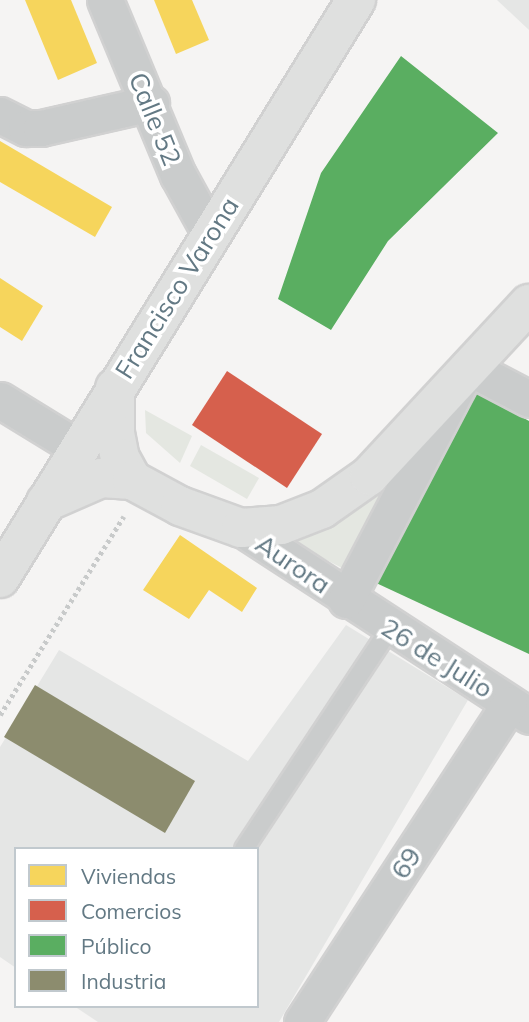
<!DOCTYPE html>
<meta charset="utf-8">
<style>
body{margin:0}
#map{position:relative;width:529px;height:1022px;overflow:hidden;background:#f5f4f3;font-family:Mulish,sans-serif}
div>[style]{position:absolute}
.built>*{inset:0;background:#e5e6e5}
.green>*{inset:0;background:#e4e7e1}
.homes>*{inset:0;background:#f6d55c}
.shops>*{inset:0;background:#d6604d}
.public>*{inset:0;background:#5aae61}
.industry>*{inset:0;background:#8c8c6e}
.path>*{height:4.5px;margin-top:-2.25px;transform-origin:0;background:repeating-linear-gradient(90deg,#c8caca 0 3.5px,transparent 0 7px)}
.roads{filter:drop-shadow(2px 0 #d1d1d1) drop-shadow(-2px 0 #d1d1d1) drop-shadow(0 2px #d1d1d1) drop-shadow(0 -2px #d1d1d1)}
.service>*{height:18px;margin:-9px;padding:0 9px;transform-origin:9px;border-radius:9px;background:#cacccc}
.minor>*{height:35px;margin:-17.5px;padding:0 17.5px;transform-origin:17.5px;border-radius:17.5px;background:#cacccc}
.primary>*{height:38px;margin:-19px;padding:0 19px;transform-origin:19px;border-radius:19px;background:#dfe0df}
span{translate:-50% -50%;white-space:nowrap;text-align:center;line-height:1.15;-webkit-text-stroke:7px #fff;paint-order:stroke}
.street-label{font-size:26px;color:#637984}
.legend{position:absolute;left:14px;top:847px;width:245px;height:161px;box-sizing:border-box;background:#fff;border:2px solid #c1c9ce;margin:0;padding:9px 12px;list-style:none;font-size:21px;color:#637984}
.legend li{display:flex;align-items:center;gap:14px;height:35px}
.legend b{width:35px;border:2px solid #c1c9ce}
</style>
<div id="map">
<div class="built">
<i style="clip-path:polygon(497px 0,529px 0,529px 30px)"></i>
<i style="clip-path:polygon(346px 625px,468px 700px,279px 1022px,98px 1022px,74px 1006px,257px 1006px,257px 849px,16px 849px,16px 968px,0 957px,0 747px,59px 650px,248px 761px)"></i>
</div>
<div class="green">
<i style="clip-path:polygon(145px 410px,192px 436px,180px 463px,146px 433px)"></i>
<i style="clip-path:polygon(201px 445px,259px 478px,247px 499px,190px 466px)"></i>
<i style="clip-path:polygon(396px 470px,342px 568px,292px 542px)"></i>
</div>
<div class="homes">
<i style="clip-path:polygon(25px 0,71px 0,97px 63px,58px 80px)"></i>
<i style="clip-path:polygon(154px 0,192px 0,209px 40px,176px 54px)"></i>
<i style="clip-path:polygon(0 141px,112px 207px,95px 237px,0 182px)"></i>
<i style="clip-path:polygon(0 278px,43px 306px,22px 341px,0 327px)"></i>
<i style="clip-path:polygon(180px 535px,257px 588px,242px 612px,209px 590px,189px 619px,143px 590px)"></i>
</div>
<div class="shops">
<i style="clip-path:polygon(227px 371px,322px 434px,287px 488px,192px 425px)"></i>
</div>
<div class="public">
<i style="clip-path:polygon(401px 56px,498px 133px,388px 241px,331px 330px,278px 299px,321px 173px)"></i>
<i style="clip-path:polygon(476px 392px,529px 421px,529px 654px,374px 582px)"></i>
</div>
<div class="industry">
<i style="clip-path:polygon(35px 685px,195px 781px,165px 833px,4px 737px)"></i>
</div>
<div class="path">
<i style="left:0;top:715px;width:234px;rotate:-58.1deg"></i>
</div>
<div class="roads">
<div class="service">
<i style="left:244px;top:849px;width:265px;rotate:-56.5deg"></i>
</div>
<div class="minor">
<i style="left:105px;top:0;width:190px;rotate:67.4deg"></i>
<i style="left:178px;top:175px;width:68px;rotate:61.2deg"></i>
<i style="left:0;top:115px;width:29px;rotate:27deg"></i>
<i style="left:26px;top:128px;width:15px"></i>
<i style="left:41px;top:128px;width:113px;rotate:-12.8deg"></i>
<i style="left:0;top:400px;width:92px;rotate:31.6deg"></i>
<i style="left:241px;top:528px;width:344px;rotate:33.1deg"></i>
<i style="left:346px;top:600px;width:263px;rotate:-62.4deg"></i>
<i style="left:468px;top:367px;width:69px;rotate:27.7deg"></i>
<i style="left:302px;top:1022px;width:379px;rotate:-56.9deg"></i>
</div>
<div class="primary">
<i style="left:115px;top:388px;width:45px;rotate:90deg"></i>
<i style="left:115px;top:433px;width:25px;rotate:79deg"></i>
<i style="left:120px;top:458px;width:25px;rotate:61deg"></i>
<i style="left:46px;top:502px;width:60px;rotate:-23.6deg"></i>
<i style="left:101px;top:478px;width:31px;rotate:4deg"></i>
<i style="left:132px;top:480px;width:55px;rotate:28.4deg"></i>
<i style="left:180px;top:506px;width:65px;rotate:19.8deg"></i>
<i style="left:241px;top:528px;width:40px;rotate:-4.3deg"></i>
<i style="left:281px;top:525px;width:44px;rotate:-21.3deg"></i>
<i style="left:322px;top:509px;width:57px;rotate:-35.1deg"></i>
<i style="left:369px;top:476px;width:235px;rotate:-47.1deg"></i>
<i style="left:0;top:578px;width:679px;rotate:-58.37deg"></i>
</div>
</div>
<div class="street-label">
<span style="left:155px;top:119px;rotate:68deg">Calle 52</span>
<span style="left:177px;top:288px;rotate:-58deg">Francisco Varona</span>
<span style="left:293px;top:564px;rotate:34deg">Aurora</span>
<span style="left:437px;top:658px;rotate:32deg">26 de Julio</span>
<span style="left:406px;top:863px;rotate:-57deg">69</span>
</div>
<ul class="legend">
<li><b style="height:19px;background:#f6d55c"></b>Viviendas</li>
<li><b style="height:19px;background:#d6604d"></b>Comercios</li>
<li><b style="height:19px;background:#5aae61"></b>Público</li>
<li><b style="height:19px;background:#8c8c6e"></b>Industria</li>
</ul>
</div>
